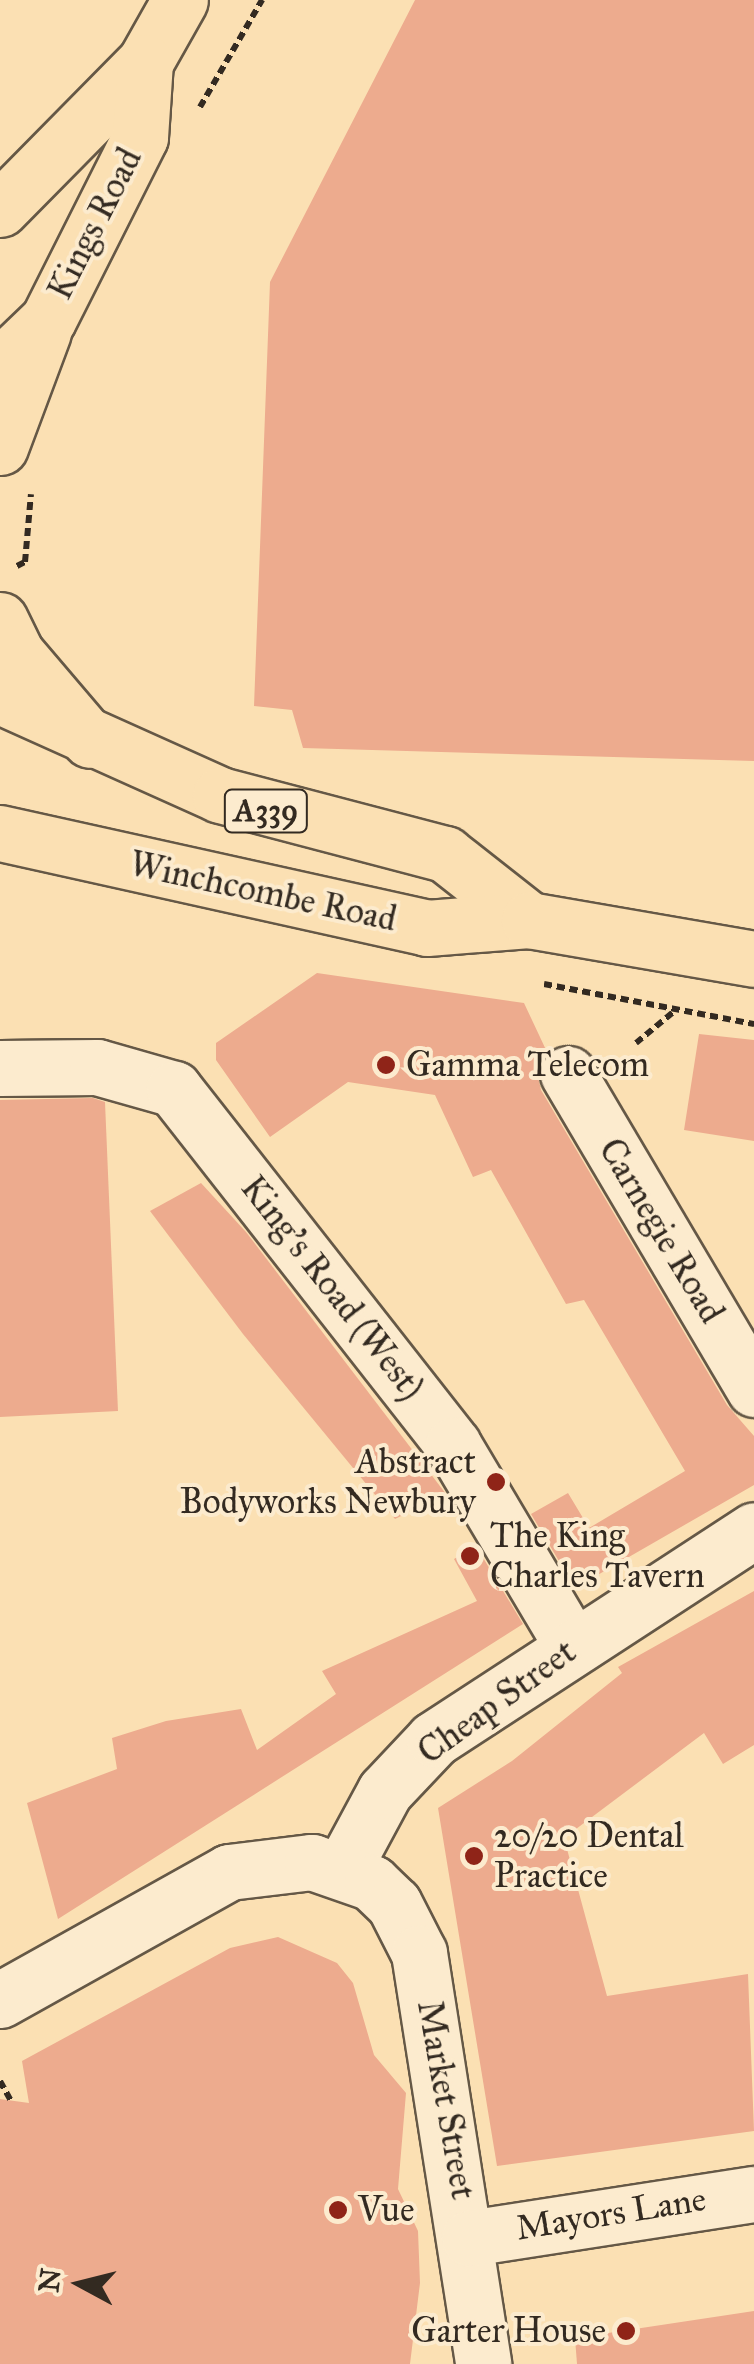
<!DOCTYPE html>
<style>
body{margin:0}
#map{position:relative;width:754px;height:2364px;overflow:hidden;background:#fbe0b3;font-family:"IM FELL Great Primer",serif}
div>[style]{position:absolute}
.building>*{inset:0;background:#edab8e}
.path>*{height:6px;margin-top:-3px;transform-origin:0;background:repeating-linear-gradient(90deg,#332a21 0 8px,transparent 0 13px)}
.roads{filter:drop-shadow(2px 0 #655846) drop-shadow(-2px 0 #655846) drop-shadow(0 2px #655846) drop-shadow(0 -2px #655846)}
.minor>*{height:55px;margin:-27.5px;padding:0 27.5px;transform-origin:27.5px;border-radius:27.5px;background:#fcebce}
.major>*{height:55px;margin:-27.5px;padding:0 27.5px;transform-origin:27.5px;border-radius:27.5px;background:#fbe0b3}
.highway>*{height:55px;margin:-27.5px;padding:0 27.5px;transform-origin:27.5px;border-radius:27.5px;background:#fbe0b3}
.dots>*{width:28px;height:28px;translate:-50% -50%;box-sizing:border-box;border:5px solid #fcebce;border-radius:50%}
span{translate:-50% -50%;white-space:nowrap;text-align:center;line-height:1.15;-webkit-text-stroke:8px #fcebce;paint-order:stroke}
.shield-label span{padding:2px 8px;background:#fcebce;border:2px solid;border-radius:8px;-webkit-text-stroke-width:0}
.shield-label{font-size:32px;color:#332a21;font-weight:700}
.street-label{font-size:35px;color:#332a21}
.poi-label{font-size:35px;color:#332a21}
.left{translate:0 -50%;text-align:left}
.right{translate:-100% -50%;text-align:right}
.north{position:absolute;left:30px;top:2234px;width:100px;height:100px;-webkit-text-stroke:8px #fcebce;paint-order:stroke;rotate:277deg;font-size:28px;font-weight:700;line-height:40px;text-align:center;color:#332a21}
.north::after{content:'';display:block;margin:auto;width:35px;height:45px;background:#332a21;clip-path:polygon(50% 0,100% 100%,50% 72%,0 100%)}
</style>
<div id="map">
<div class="building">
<i style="clip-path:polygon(415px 0,754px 0,754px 761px,303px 748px,292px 710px,254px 706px,270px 282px)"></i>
<i style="clip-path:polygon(317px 973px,524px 1003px,547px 1052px,537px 1073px,541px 1090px,727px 1405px,754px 1436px,754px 1485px,575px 1588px,531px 1514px,568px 1493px,589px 1528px,685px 1471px,584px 1300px,566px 1304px,491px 1170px,473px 1177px,435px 1095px,348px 1082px,270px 1137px,216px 1060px,216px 1043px)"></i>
<i style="clip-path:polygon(699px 1034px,754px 1040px,754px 1141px,684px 1130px)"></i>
<i style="clip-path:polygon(93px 1098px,105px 1102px,118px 1411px,0 1417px,0 1100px)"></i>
<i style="clip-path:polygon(201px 1183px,246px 1232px,446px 1494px,395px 1519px,243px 1334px,150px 1211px)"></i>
<i style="clip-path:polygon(476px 1546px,523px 1624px,58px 1919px,27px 1803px,117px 1769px,112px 1738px,166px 1721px,241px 1709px,257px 1750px,336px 1694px,322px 1671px,477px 1601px,454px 1559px)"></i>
<i style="clip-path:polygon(754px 1591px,754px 1745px,723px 1764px,704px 1733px,564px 1838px,607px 1996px,748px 1974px,754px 2131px,497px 2166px,438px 1808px,512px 1761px,622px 1673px,618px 1667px)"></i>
<i style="clip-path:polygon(278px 1937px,337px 1963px,353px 1983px,374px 2055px,406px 2093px,398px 2189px,418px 2231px,420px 2283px,410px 2364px,0 2364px,0 2099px,29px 2103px,22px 2061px,230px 1948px)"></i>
<i style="clip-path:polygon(754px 2311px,754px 2364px,577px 2364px,575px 2338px)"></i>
</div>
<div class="path">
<i style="left:200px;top:107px;width:124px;rotate:-59.9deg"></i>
<i style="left:17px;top:566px;width:9px;rotate:-27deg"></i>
<i style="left:25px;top:562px;width:68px;rotate:-85deg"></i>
<i style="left:544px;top:984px;width:214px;rotate:10.8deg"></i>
<i style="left:636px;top:1043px;width:53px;rotate:-39.7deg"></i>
<i style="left:0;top:2081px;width:23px;rotate:61deg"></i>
</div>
<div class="roads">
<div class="minor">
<i style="left:0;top:1068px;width:97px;rotate:-0.6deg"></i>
<i style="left:97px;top:1067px;width:80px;rotate:15.9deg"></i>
<i style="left:174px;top:1089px;width:452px;rotate:51.9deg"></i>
<i style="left:453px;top:1445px;width:235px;rotate:59.3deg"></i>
<i style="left:568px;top:1074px;width:366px;rotate:59.4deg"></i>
<i style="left:344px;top:1867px;width:86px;rotate:-61.7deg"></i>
<i style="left:385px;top:1791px;width:71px;rotate:-46.7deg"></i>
<i style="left:434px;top:1739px;width:382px;rotate:-33.1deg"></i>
<i style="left:0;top:2000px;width:262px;rotate:-29.2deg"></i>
<i style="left:229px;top:1872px;width:84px;rotate:-6.9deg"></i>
<i style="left:312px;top:1862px;width:64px;rotate:19.3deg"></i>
<i style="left:372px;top:1883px;width:30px;rotate:44deg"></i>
<i style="left:394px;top:1904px;width:55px;rotate:63deg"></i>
<i style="left:419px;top:1953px;width:416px;rotate:81.1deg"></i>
<i style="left:469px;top:2238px;width:288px;rotate:-8.8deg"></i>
</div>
<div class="major">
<i style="left:0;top:209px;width:206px;rotate:-45.4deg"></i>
<i style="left:145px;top:62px;width:71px;rotate:-60.6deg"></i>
<i style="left:0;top:366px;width:66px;rotate:-43.8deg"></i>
<i style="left:48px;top:320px;width:205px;rotate:-63.3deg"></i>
<i style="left:140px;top:137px;width:75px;rotate:-86.2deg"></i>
<i style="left:0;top:447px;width:123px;rotate:-69.5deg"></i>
<i style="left:0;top:620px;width:37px;rotate:64deg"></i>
<i style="left:16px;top:653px;width:114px;rotate:49.6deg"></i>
</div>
<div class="highway">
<i style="left:0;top:696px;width:241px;rotate:24.2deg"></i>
<i style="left:220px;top:795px;width:233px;rotate:14.7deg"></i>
<i style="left:445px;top:854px;width:107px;rotate:38.2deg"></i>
<i style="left:0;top:833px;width:437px;rotate:12.5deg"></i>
<i style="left:427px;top:928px;width:102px;rotate:-4.5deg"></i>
<i style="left:529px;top:920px;width:228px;rotate:9.8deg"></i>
</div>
</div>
<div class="dots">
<i style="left:386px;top:1065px;background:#8f2418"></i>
<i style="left:496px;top:1482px;background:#8f2418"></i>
<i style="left:470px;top:1556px;background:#8f2418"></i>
<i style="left:474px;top:1856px;background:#8f2418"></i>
<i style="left:338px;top:2210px;background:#8f2418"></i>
<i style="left:626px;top:2331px;background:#8f2418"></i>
</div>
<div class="shield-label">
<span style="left:266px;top:811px">A339</span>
</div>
<div class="street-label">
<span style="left:95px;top:224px;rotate:-63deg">Kings Road</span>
<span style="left:263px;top:892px;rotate:12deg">Winchcombe Road</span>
<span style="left:661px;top:1231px;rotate:59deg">Carnegie Road</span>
<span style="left:332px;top:1288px;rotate:52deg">King's Road (West)</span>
<span style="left:497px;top:1702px;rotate:-36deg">Cheap Street</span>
<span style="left:446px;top:2100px;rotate:80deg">Market Street</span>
<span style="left:611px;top:2214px;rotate:-9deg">Mayors Lane</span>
</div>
<div class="poi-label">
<span class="left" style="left:406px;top:1065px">Gamma Telecom</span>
<span class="right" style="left:476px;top:1482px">Abstract<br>Bodyworks Newbury</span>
<span class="left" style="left:490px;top:1556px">The King<br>Charles Tavern</span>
<span class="left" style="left:494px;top:1856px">20/20 Dental<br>Practice</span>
<span class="left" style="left:358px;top:2210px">Vue</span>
<span class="right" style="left:606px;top:2331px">Garter House</span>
</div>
<div class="north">N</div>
</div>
